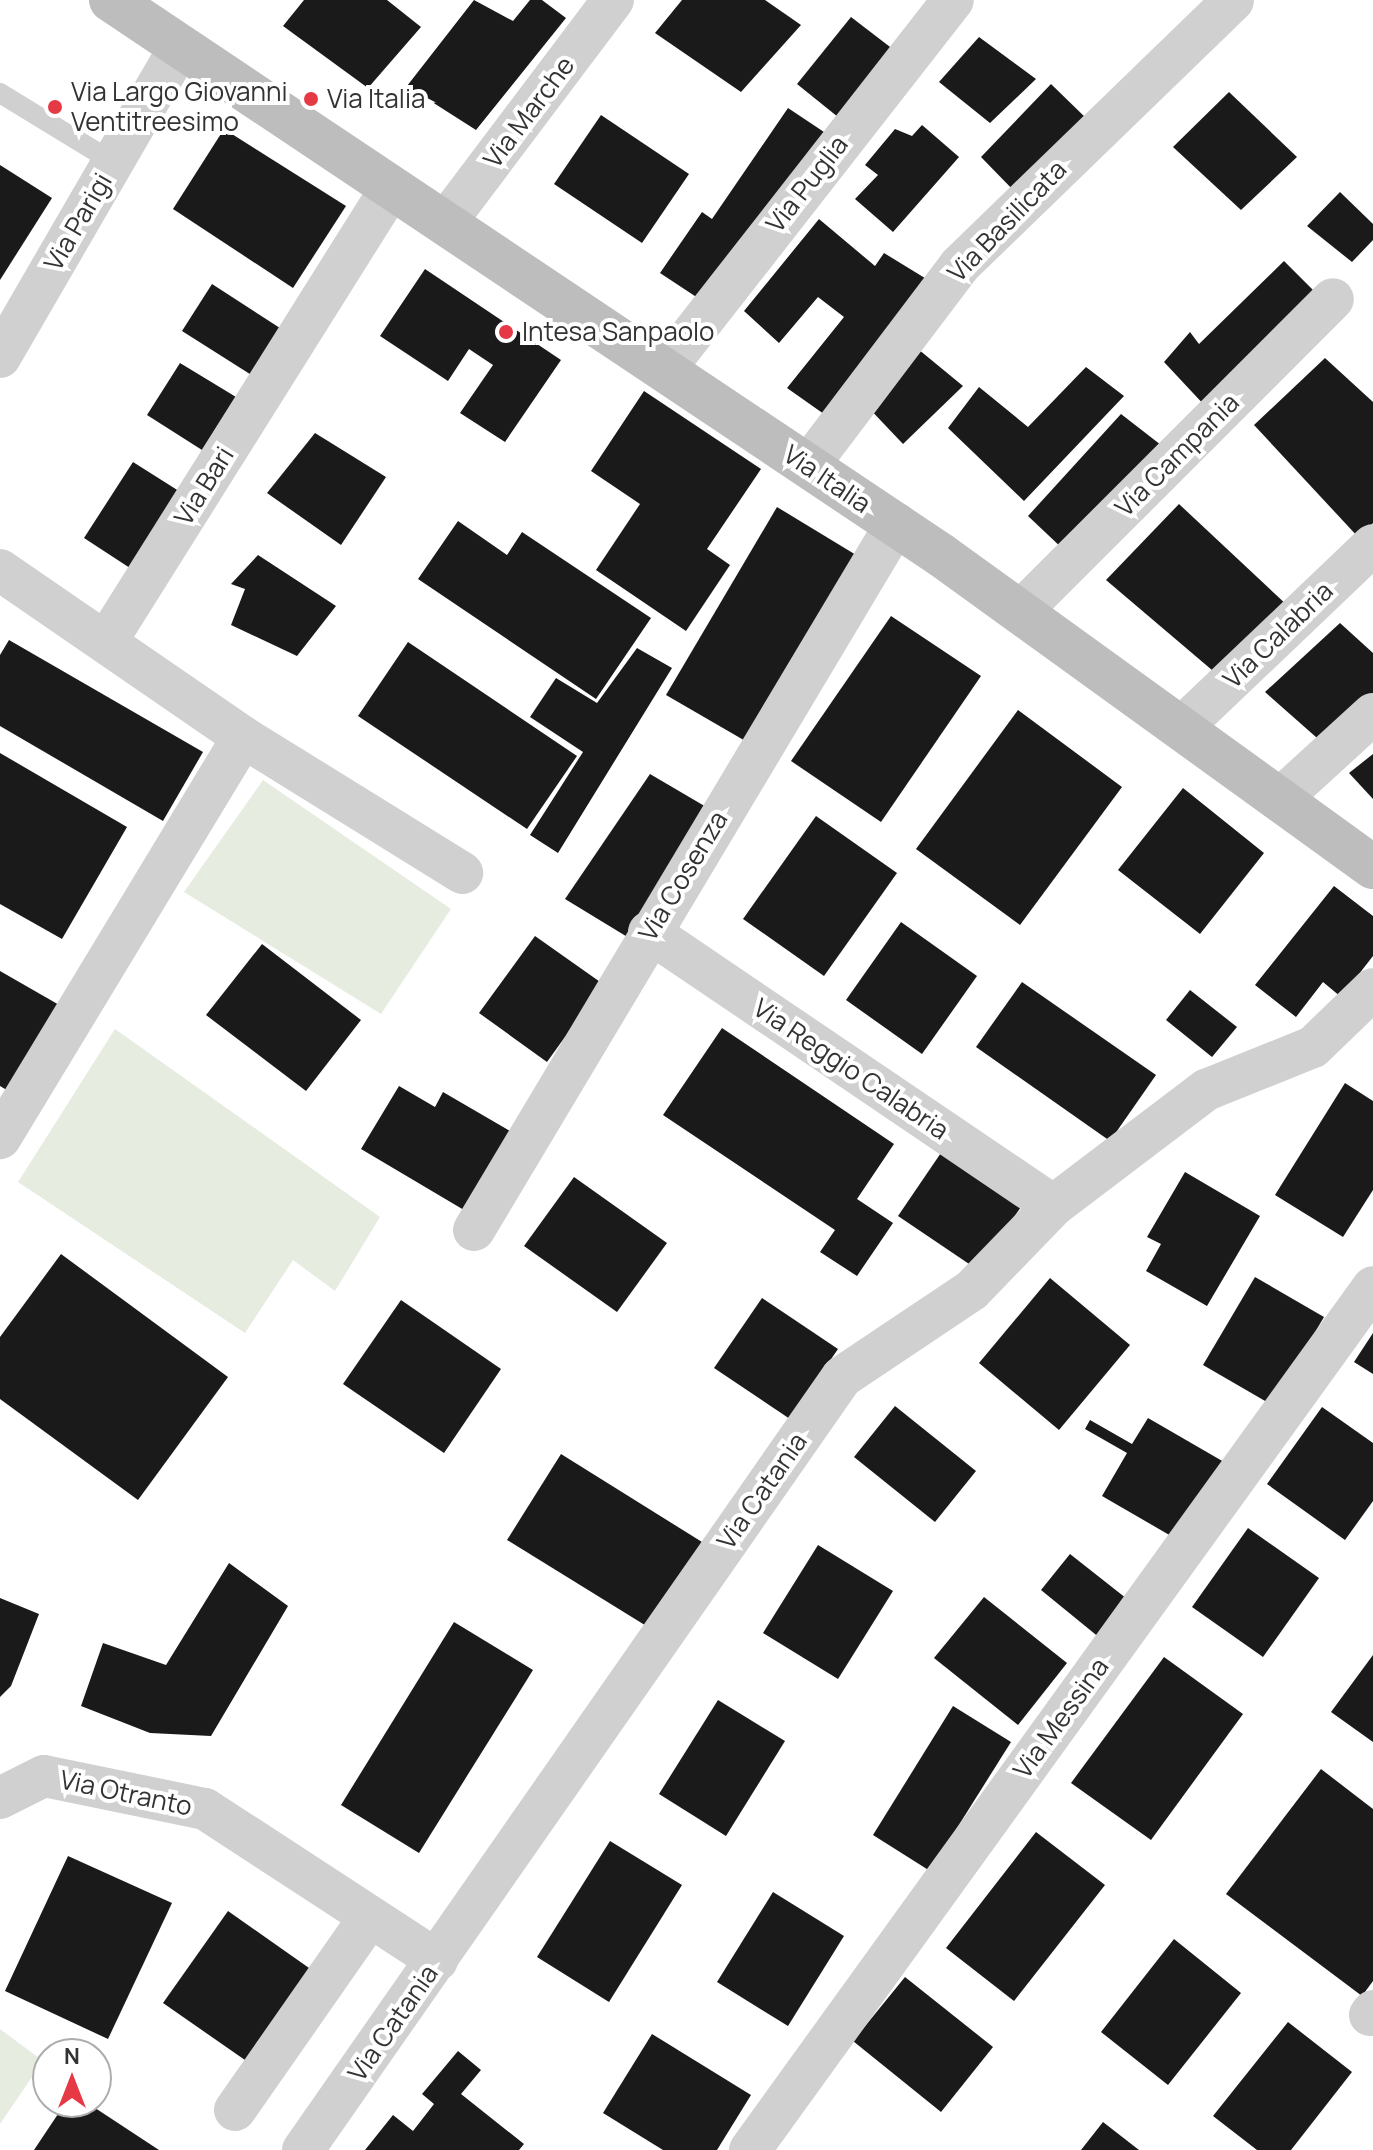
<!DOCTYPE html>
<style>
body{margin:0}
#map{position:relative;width:1373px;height:2150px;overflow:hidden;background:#fff;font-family:Manrope,sans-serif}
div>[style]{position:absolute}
.green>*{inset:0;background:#e6ecdf}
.building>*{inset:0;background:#1a1a1a}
.lane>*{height:20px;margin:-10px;padding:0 10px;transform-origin:10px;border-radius:10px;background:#d0d0d0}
.street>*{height:42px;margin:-21px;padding:0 21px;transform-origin:21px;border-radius:21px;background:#d0d0d0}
.secondary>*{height:44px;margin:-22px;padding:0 22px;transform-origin:22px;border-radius:22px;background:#bdbdbd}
.dots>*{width:22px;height:22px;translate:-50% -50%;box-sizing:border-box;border:4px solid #fff;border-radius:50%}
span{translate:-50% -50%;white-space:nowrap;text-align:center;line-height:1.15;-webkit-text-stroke:8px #fff;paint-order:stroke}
.poi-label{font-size:26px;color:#333}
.left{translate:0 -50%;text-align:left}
.street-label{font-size:26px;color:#333}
.north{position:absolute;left:32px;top:2038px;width:80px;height:80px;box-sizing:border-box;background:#fff;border:2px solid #adadad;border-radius:50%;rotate:0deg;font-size:22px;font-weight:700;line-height:32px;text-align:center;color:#333}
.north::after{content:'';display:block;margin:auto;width:28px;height:36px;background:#e63946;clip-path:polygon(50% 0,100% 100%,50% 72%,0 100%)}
</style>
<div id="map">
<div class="green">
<i style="clip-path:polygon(263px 780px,451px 909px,381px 1014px,184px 892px)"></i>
<i style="clip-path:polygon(115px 1029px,380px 1217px,335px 1291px,293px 1260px,245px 1333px,18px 1182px)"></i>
<i style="clip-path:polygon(0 2029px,43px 2061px,0 2124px)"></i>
</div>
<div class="building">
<i style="clip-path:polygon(304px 0,387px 0,421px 27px,368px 88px,283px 26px)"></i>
<i style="clip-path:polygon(474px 0,513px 21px,530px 0,542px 0,566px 18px,476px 130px,407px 86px)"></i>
<i style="clip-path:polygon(682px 0,765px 0,801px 25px,741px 92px,655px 33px)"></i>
<i style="clip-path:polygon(851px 17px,894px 50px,838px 117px,797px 84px)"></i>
<i style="clip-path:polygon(979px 37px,1036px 79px,990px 123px,939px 82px)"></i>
<i style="clip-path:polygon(1051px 84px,1089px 121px,1018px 195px,981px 157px)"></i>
<i style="clip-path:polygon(1229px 92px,1297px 157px,1241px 210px,1173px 147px)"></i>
<i style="clip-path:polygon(788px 108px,827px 134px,710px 306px,660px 273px,702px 212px,712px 219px)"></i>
<i style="clip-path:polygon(601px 115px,689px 174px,642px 243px,554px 184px)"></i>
<i style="clip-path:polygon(922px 125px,959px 157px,893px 232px,855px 199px,878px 175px,865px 165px,895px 129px,912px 136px)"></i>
<i style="clip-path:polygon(224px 129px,346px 206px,293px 288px,173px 209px)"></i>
<i style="clip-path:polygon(0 165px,52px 198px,0 280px)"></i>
<i style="clip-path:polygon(1340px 192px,1373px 224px,1373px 240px,1352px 262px,1307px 226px)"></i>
<i style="clip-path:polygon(819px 219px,875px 266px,884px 253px,933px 283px,831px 419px,787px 388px,844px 317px,818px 297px,779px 343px,744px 311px)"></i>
<i style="clip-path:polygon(1284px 261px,1321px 298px,1207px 408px,1164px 362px,1190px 332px,1199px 344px)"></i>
<i style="clip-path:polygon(425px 269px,561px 360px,505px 442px,460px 413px,493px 365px,469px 349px,448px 381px,380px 336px)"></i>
<i style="clip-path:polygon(212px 284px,283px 330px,253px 376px,182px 331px)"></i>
<i style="clip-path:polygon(918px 349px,963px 386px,903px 444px,866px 405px)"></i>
<i style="clip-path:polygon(1325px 358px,1373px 402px,1373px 523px,1359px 538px,1254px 425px)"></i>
<i style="clip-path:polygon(180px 363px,236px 397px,202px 450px,147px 415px)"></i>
<i style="clip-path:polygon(1086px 367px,1124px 396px,1024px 501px,948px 428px,979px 387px,1028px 427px)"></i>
<i style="clip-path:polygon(644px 391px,761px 469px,707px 549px,730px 565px,686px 631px,596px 570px,640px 504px,591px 471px)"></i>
<i style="clip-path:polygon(1121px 414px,1170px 452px,1064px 550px,1028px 516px)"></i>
<i style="clip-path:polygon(315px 433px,386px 477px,341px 545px,267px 493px)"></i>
<i style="clip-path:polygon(133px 462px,182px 493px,133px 570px,84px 538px)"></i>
<i style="clip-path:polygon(1179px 504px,1289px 607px,1219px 676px,1106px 580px)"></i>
<i style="clip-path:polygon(777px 507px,866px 561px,754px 746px,666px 695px)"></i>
<i style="clip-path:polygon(458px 521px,507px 555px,522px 532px,651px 618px,596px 699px,418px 579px)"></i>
<i style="clip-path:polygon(258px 555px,336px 606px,297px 656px,231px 625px,245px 589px,231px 584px)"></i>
<i style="clip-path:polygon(891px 616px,981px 676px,881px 822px,791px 761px)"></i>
<i style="clip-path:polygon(1340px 623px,1373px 653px,1373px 698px,1325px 745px,1265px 692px)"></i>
<i style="clip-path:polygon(9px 640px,203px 752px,163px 821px,0 726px,0 655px)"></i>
<i style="clip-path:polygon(408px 642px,577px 756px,527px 829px,358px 716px)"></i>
<i style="clip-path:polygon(637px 648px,672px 668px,558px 853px,530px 835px,583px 752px,530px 717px,556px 678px,597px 703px)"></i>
<i style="clip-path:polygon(1018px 710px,1122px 787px,1020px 925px,916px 849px)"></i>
<i style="clip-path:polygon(0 753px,127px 827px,62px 939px,0 904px)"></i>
<i style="clip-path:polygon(1373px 754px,1373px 799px,1349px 773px)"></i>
<i style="clip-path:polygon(650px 774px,713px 811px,634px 941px,565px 899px)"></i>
<i style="clip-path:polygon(1183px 788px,1264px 853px,1200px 934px,1118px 870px)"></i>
<i style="clip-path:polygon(816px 816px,897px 873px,824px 976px,743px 919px)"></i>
<i style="clip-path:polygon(1334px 886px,1373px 916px,1373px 956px,1341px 997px,1323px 982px,1296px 1017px,1255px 985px)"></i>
<i style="clip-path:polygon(901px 922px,977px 976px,922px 1054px,846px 1000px)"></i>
<i style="clip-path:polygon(535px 936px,603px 984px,547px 1062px,479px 1013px)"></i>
<i style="clip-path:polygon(262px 944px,361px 1020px,306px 1091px,206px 1015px)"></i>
<i style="clip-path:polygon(0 971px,61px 1006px,10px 1092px,0 1086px)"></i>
<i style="clip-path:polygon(1022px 982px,1156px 1075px,1110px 1141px,976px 1047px)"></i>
<i style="clip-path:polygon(1190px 990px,1237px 1027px,1212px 1057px,1166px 1020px)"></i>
<i style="clip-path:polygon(722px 1028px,894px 1144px,857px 1199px,893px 1223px,857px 1276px,820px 1252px,835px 1230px,663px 1115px)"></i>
<i style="clip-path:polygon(1345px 1083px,1373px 1101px,1373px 1190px,1343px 1237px,1275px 1195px)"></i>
<i style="clip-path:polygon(399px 1086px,435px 1107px,443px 1092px,515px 1134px,469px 1213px,361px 1149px)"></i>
<i style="clip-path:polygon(947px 1144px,1027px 1198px,978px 1270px,898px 1216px)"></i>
<i style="clip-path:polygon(1185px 1172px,1260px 1216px,1207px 1306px,1146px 1271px,1161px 1244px,1147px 1237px)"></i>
<i style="clip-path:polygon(574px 1177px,667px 1243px,617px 1312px,524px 1246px)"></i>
<i style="clip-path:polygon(61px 1254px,228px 1377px,138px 1500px,0 1399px,0 1337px)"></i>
<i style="clip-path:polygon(1255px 1277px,1324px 1317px,1272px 1405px,1203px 1365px)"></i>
<i style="clip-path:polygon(1050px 1278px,1130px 1345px,1059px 1430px,979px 1363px)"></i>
<i style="clip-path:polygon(762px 1298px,838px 1349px,790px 1419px,714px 1368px)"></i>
<i style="clip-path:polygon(401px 1300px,501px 1369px,444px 1453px,343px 1384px)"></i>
<i style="clip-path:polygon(1373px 1333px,1373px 1374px,1354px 1362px)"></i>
<i style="clip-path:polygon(895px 1406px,976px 1471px,935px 1522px,854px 1457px)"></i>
<i style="clip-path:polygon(1322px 1407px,1373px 1443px,1373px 1501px,1345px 1540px,1267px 1484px)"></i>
<i style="clip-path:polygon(1148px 1418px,1224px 1462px,1178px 1540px,1102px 1496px,1127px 1453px,1085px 1429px,1090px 1420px,1132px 1444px)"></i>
<i style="clip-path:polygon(561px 1454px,702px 1542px,648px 1627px,507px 1540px)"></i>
<i style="clip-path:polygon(1248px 1528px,1319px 1578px,1263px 1657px,1192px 1607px)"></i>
<i style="clip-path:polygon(818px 1545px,893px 1591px,838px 1679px,763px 1633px)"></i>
<i style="clip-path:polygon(1070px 1554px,1136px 1606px,1106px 1643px,1041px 1590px)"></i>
<i style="clip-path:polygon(229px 1563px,288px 1606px,211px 1736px,150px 1733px,81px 1706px,103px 1643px,166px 1665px)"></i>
<i style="clip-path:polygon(984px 1597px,1067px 1663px,1018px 1725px,934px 1658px)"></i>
<i style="clip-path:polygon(0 1598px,39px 1614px,11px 1686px,0 1697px)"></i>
<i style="clip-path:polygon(454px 1622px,533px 1670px,419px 1853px,341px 1805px)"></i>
<i style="clip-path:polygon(1373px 1655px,1373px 1742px,1331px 1712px)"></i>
<i style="clip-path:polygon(1164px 1657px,1243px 1714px,1151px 1840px,1071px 1783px)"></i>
<i style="clip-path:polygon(718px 1700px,785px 1741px,726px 1836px,659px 1794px)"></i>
<i style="clip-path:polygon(953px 1706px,1011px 1742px,930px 1871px,873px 1835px)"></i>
<i style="clip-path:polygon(1321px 1769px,1373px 1809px,1373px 1981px,1362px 1996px,1226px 1894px)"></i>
<i style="clip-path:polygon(1036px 1832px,1105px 1885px,1014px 2001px,946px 1948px)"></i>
<i style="clip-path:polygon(610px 1841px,682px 1885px,609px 2002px,537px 1957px)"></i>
<i style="clip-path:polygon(68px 1856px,172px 1903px,108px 2039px,5px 1991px)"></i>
<i style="clip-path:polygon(773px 1892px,844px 1936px,788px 2026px,717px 1982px)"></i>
<i style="clip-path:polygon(228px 1911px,319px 1975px,255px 2067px,163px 2003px)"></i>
<i style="clip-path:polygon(1174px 1939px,1241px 1993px,1168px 2085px,1101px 2032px)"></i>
<i style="clip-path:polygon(905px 1977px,993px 2047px,941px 2112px,853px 2041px)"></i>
<i style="clip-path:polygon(1288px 2022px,1352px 2072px,1291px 2150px,1257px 2150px,1213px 2116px)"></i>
<i style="clip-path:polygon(652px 2034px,751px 2095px,717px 2150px,663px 2150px,603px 2113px)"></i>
<i style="clip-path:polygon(458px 2051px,481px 2070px,461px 2094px,524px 2144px,519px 2150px,365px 2150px,393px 2115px,413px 2131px,434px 2104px,422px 2094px)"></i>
<i style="clip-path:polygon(66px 2102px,86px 2102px,159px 2150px,34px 2150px)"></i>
<i style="clip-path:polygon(1103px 2122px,1139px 2150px,1081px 2150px)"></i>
</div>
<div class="lane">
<i style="left:0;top:93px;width:132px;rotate:31.4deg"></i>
</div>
<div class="street">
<i style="left:445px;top:223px;width:279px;rotate:-53deg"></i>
<i style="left:0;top:357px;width:359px;rotate:-59.9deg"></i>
<i style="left:664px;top:370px;width:469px;rotate:-52deg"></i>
<i style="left:808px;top:466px;width:252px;rotate:-52.9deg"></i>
<i style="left:960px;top:265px;width:380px;rotate:-44.1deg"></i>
<i style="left:0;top:570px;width:295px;rotate:34.5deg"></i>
<i style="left:243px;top:737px;width:469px;rotate:121.2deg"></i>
<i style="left:1021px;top:611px;width:441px;rotate:-45deg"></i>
<i style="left:106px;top:642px;width:536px;rotate:-57.88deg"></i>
<i style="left:1183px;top:726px;width:262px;rotate:-43.6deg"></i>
<i style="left:243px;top:737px;width:258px;rotate:31.8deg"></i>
<i style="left:1282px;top:797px;width:123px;rotate:-42.4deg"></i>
<i style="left:649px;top:932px;width:488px;rotate:34.1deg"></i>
<i style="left:474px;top:1230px;width:823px;rotate:-59.13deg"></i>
<i style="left:0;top:1798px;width:49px;rotate:-26.6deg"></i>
<i style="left:44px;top:1776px;width:164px;rotate:11.6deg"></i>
<i style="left:205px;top:1809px;width:277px;rotate:33.1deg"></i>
<i style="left:1370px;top:2015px;width:5px;rotate:-53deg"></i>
<i style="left:235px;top:2110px;width:233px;rotate:-55.1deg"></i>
<i style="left:303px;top:2150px;width:942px;rotate:-55.11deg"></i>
<i style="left:842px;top:1377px;width:156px;rotate:-33.8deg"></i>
<i style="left:972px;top:1290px;width:117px;rotate:-46deg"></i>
<i style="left:1053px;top:1206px;width:192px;rotate:-37.2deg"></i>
<i style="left:1206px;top:1090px;width:115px;rotate:-21.9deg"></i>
<i style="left:1313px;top:1047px;width:83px;rotate:-44deg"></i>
<i style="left:750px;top:2150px;width:1064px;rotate:-54.17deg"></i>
</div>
<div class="secondary">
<i style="left:111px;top:0;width:998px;rotate:33.77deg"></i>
<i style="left:941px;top:555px;width:533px;rotate:35.84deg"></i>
</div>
<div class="dots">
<i style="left:311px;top:99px;background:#e63946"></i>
<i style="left:55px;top:107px;background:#e63946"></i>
<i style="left:506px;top:332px;background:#e63946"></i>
</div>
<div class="poi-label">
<span class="left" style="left:71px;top:107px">Via Largo Giovanni<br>Ventitreesimo</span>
<span class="left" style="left:327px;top:99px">Via Italia</span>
<span class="left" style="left:522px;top:332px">Intesa Sanpaolo</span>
</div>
<div class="street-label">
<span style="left:529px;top:112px;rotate:-53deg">Via Marche</span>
<span style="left:807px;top:184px;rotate:-52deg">Via Puglia</span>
<span style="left:1007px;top:221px;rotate:-46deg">Via Basilicata</span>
<span style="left:78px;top:222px;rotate:-60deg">Via Parigi</span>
<span style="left:1177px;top:455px;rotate:-45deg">Via Campania</span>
<span style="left:827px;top:479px;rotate:34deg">Via Italia</span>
<span style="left:204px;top:486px;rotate:-58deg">Via Bari</span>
<span style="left:1278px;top:635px;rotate:-44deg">Via Calabria</span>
<span style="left:683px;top:876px;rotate:-59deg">Via Cosenza</span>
<span style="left:851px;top:1069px;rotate:34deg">Via Reggio Calabria</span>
<span style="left:762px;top:1491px;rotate:-55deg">Via Catania</span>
<span style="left:1061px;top:1718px;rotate:-54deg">Via Messina</span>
<span style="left:126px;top:1793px;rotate:12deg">Via Otranto</span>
<span style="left:393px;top:2023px;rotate:-55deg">Via Catania</span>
</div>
<div class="north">N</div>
</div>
